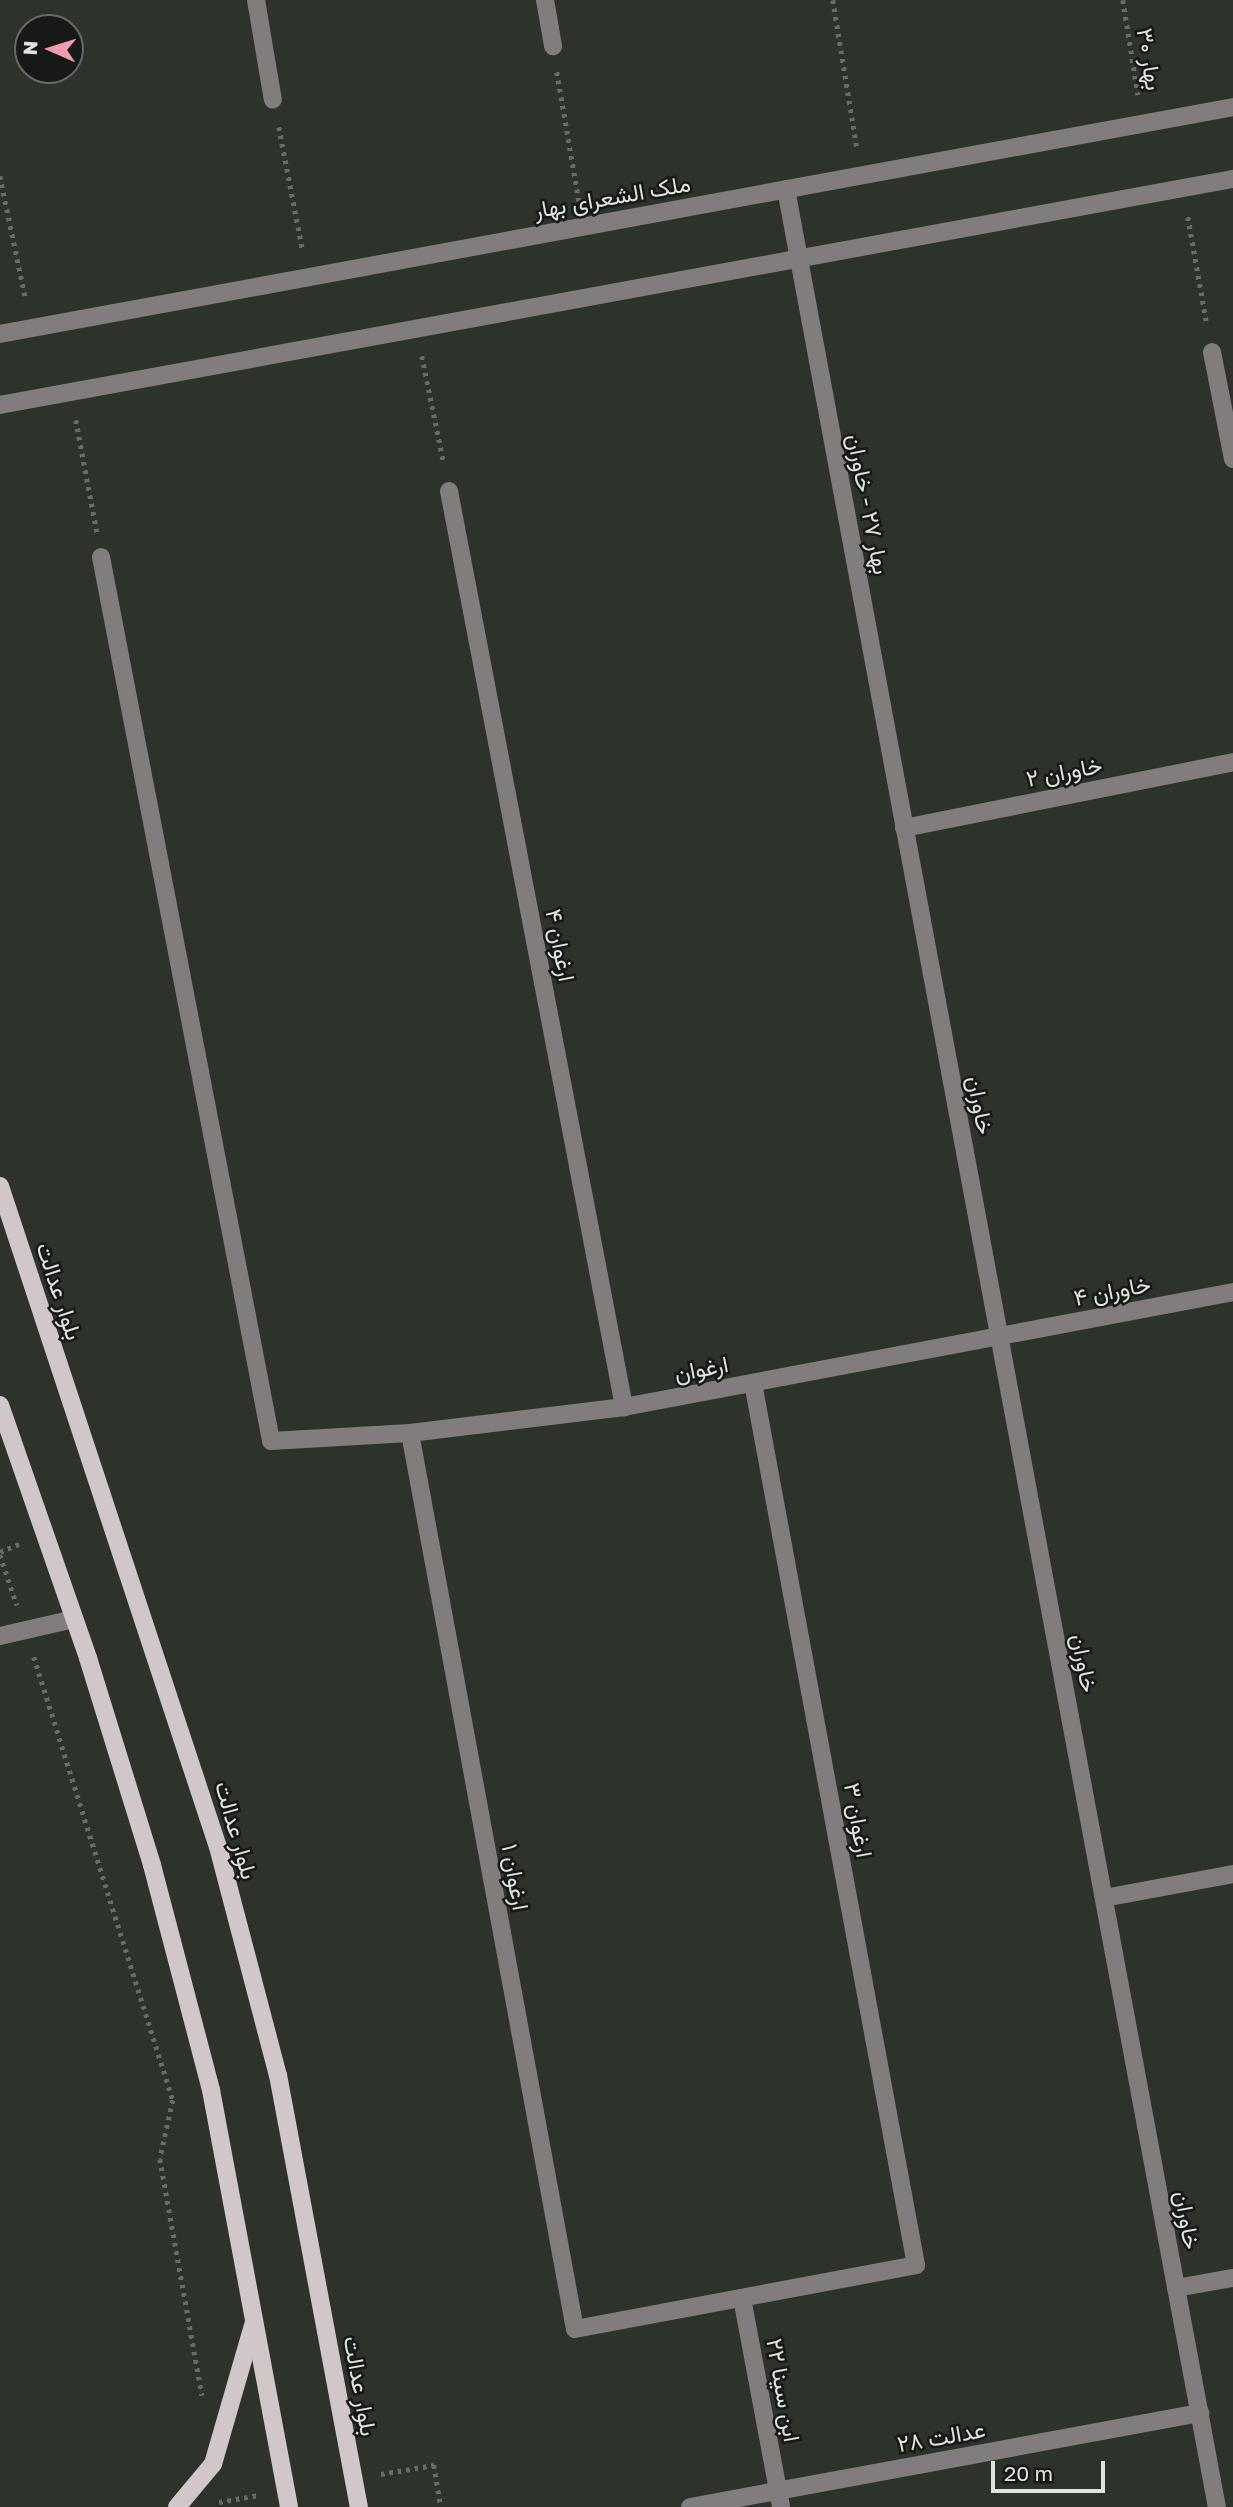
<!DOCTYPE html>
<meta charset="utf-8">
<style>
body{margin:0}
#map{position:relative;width:1233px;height:2507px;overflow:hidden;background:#2d322b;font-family:"Golos Text",Vazirmatn,sans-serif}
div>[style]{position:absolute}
.path>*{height:4.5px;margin-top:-2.25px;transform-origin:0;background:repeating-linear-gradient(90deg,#676c66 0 3.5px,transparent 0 8.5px)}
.minor>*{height:18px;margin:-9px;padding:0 9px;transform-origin:9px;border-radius:9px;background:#817c7d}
.major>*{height:18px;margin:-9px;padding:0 9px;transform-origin:9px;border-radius:9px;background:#d1c7c9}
span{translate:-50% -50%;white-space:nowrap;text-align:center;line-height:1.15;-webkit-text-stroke:5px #171916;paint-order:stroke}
.street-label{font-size:23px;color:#dfe3de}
.north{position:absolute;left:14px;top:14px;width:70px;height:70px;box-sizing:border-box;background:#171916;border:2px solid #676a66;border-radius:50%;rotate:273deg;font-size:19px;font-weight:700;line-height:28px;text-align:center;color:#dfe3de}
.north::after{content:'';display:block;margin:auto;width:24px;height:32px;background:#f29ab0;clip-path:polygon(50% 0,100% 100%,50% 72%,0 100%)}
.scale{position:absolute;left:991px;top:2461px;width:114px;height:32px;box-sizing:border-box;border:4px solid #dfe3de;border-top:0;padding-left:9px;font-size:21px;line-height:24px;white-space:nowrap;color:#dfe3de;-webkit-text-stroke:5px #171916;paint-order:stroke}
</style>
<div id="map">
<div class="path">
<i style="left:833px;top:0;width:151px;rotate:80.8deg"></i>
<i style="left:1123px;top:0;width:96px;rotate:81deg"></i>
<i style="left:557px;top:72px;width:131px;rotate:80.3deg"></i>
<i style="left:279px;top:127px;width:127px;rotate:79.1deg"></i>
<i style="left:0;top:176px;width:127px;rotate:78.2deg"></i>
<i style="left:1188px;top:217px;width:110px;rotate:80deg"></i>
<i style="left:422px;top:356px;width:110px;rotate:78.5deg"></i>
<i style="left:76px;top:420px;width:114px;rotate:79.4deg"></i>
<i style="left:0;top:1552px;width:21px;rotate:-23deg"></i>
<i style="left:0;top:1555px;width:53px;rotate:71.2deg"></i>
<i style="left:34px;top:1657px;width:464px;rotate:72.6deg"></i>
<i style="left:173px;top:2100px;width:60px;rotate:102.4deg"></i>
<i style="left:160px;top:2159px;width:240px;rotate:79.9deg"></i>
<i style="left:381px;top:2474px;width:54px;rotate:-9.6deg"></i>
<i style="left:434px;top:2465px;width:43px;rotate:80.5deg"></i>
<i style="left:219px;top:2502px;width:41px;rotate:-9.9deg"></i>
</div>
<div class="minor">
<i style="left:256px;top:0;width:101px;rotate:80.4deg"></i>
<i style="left:545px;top:0;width:47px;rotate:80.1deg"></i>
<i style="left:786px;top:189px;width:2358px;rotate:79.47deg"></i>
<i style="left:0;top:334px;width:1254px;rotate:-10.43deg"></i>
<i style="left:1212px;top:352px;width:109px;rotate:78.9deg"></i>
<i style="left:0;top:405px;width:1254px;rotate:-10.39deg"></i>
<i style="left:449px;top:491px;width:933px;rotate:79.18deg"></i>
<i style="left:101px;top:557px;width:900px;rotate:79.11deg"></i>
<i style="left:271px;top:1441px;width:139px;rotate:-3.3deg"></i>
<i style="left:410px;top:1433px;width:216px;rotate:-6.9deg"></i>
<i style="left:624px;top:1407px;width:620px;rotate:-10.69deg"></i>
<i style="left:904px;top:828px;width:336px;rotate:-11.3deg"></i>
<i style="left:410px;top:1433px;width:911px;rotate:79.57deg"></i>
<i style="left:575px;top:2329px;width:347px;rotate:-10.6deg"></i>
<i style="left:916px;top:2265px;width:897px;rotate:-100.47deg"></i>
<i style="left:0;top:1636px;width:76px;rotate:-12.9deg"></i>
<i style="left:1104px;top:1898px;width:131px;rotate:-10.5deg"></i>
<i style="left:1176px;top:2288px;width:58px;rotate:-10deg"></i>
<i style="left:742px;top:2298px;width:213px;rotate:79.4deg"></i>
<i style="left:690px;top:2507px;width:519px;rotate:-10.44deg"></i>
</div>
<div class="major">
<i style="left:0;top:1186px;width:696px;rotate:71.75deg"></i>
<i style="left:218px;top:1847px;width:236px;rotate:75.3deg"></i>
<i style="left:278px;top:2075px;width:440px;rotate:79.4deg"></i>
<i style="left:0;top:1405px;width:268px;rotate:70.8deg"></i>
<i style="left:88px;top:1658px;width:217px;rotate:72.8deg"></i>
<i style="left:152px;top:1865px;width:233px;rotate:75.3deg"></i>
<i style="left:211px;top:2090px;width:424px;rotate:79.4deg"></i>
<i style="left:177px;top:2507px;width:56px;rotate:-50.1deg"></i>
<i style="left:213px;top:2464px;width:148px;rotate:-73.9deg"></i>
</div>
<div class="street-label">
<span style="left:1150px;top:59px;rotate:81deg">بهار ۳۰</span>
<span style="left:612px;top:196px;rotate:-10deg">ملک الشعرای بهار</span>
<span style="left:869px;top:504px;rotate:79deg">بهار ۲۷ - خاوران</span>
<span style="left:1064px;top:771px;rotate:-11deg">خاوران ۲</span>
<span style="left:561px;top:945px;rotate:79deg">ارغوان ۴</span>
<span style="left:981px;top:1105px;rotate:79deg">خاوران</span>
<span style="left:1112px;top:1290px;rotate:-11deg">خاوران ۴</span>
<span style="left:60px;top:1291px;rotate:72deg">بلوار عدالت</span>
<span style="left:701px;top:1368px;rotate:-11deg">ارغوان</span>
<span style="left:1085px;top:1663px;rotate:79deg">خاوران</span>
<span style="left:859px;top:1820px;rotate:80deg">ارغوان ۳</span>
<span style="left:237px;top:1830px;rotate:74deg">بلوار عدالت</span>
<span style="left:516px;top:1877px;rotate:80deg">ارغوان ۱</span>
<span style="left:1188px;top:2220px;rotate:80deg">خاوران</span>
<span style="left:361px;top:2386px;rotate:80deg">بلوار عدالت</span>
<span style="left:784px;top:2390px;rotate:80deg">ابن سینا ۲۲</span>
<span style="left:941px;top:2436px;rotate:-10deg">عدالت ۲۸</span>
</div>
<div class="north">N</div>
<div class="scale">20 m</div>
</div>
